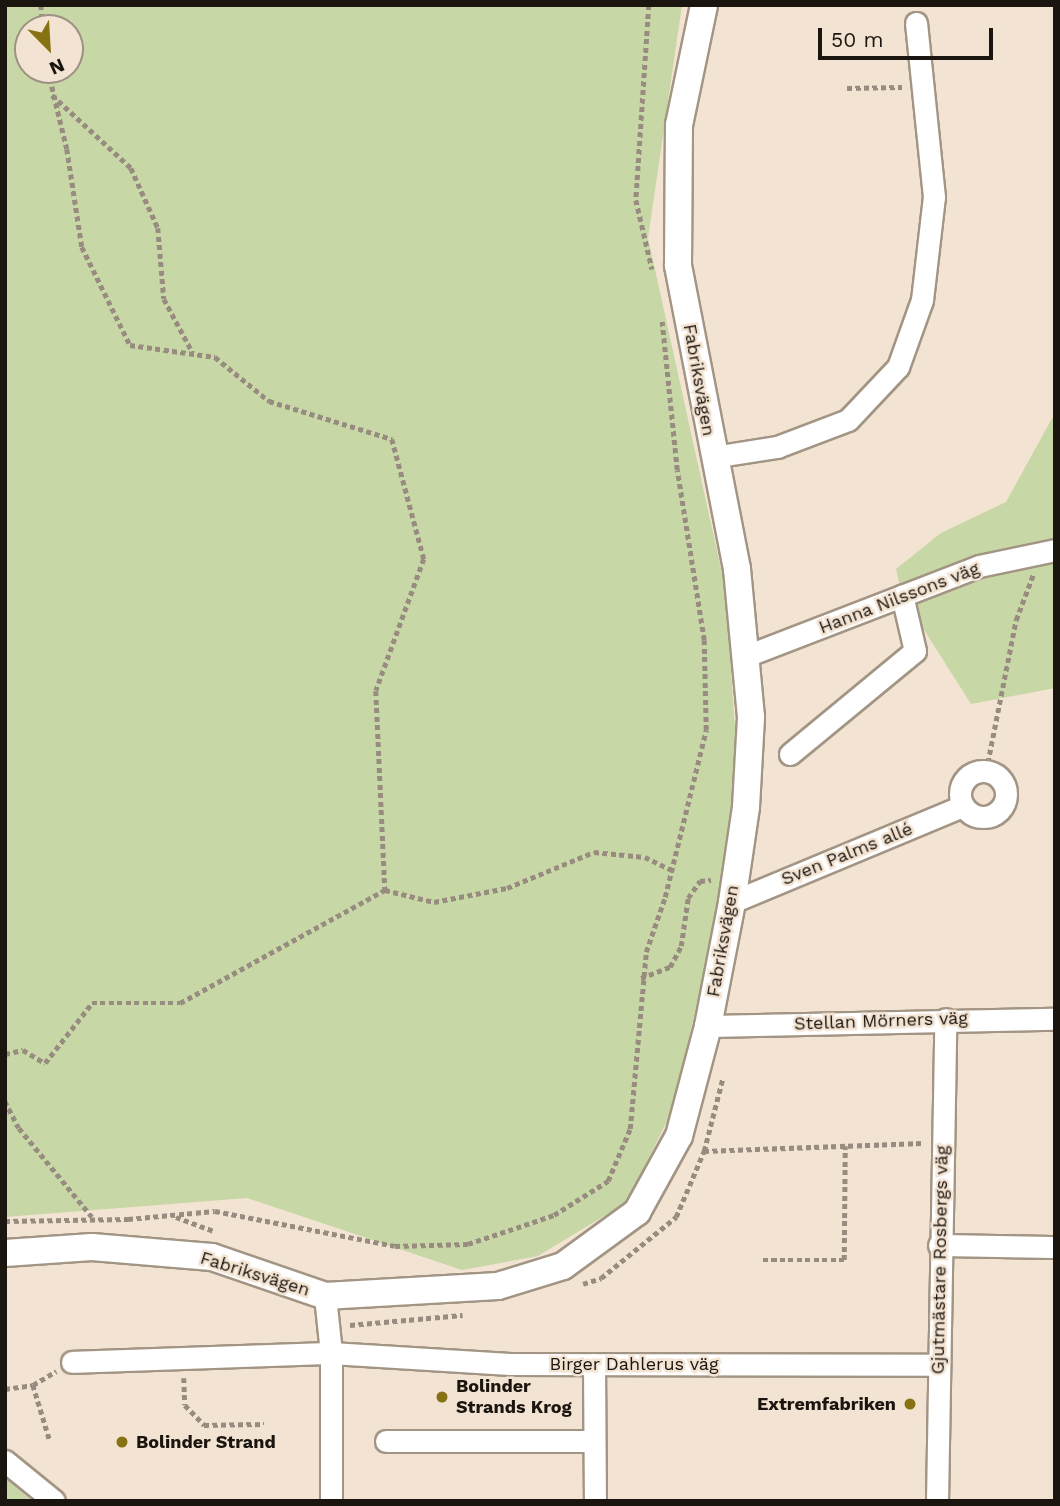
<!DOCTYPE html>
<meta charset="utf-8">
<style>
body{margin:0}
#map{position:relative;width:1060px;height:1506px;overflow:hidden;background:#f3e3d2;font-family:"Work Sans",sans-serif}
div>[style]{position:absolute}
.green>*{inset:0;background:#c7d7a5}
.path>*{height:4.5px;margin-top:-2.25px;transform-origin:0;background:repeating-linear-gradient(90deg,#988c80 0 5px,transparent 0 8.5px)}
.roads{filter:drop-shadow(2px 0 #a39584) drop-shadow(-2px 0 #a39584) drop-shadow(0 2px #a39584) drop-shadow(0 -2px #a39584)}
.minor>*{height:21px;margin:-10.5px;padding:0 10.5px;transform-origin:10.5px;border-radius:10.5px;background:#fff}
.minor>.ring{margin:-10.5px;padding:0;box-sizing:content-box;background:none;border:21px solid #fff;border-radius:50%}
.tertiary>*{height:26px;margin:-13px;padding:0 13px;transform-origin:13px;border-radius:13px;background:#fff}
.dots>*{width:19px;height:19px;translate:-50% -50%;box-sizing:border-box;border:4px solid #f3e3d2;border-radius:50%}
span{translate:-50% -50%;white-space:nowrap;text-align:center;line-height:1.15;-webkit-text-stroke:5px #f3e3d2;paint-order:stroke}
.street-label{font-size:18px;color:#1b150f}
.poi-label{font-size:18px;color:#1b150f;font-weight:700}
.left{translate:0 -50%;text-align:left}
.right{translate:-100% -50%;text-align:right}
.frame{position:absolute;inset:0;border:7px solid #1b150f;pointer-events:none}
.north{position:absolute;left:14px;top:14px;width:70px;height:70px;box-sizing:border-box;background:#f3e3d2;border:2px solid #9d9184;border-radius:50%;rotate:156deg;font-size:19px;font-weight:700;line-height:28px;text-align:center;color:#1b150f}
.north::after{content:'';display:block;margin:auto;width:24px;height:32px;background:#877213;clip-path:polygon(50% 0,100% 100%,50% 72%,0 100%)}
.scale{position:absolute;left:818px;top:28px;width:175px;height:32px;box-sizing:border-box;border:4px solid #1b150f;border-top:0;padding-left:9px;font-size:21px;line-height:24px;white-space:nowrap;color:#1b150f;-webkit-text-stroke:5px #f3e3d2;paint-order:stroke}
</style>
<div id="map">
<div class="green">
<i style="clip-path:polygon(evenodd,5px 5px,682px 5px,648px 238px,725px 587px,741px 812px,672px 1111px,627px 1202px,538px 1256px,462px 1270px,247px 1198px,5px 1217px,5px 5px,28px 28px,70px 28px,70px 70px,28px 70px,28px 28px)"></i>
<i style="clip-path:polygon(1055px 413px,1055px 688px,971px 704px,902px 595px,896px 569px,941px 533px,1006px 502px)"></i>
<i style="clip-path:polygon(5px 1478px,32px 1501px,5px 1501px)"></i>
</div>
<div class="path">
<i style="left:41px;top:5px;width:23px;rotate:85deg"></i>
<i style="left:649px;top:5px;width:195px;rotate:93.8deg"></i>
<i style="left:636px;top:200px;width:71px;rotate:76.9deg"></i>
<i style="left:48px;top:70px;width:81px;rotate:76.5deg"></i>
<i style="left:67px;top:149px;width:99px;rotate:81.3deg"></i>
<i style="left:82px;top:247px;width:109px;rotate:63.9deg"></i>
<i style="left:130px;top:345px;width:86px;rotate:8deg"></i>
<i style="left:215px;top:357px;width:70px;rotate:39.2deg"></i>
<i style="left:269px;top:401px;width:129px;rotate:17.2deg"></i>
<i style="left:392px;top:439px;width:124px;rotate:75.1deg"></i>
<i style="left:424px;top:559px;width:140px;rotate:110deg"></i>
<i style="left:376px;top:691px;width:199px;rotate:87.4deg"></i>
<i style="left:847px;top:88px;width:55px;rotate:-1deg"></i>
<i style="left:52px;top:95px;width:108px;rotate:42.7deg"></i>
<i style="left:131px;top:168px;width:66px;rotate:65.8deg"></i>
<i style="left:158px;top:228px;width:71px;rotate:85.2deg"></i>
<i style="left:164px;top:299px;width:61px;rotate:61.8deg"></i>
<i style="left:986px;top:771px;width:154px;rotate:-78.8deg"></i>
<i style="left:1016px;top:620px;width:48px;rotate:-69.3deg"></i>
<i style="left:641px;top:978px;width:31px;rotate:-21deg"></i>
<i style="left:670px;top:967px;width:24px;rotate:-62deg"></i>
<i style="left:681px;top:946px;width:49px;rotate:-81.7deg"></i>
<i style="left:688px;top:898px;width:21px;rotate:-55deg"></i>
<i style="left:700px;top:881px;width:11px;rotate:-5deg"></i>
<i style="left:5px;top:1054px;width:18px;rotate:-13deg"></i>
<i style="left:23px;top:1050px;width:26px;rotate:31deg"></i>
<i style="left:45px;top:1063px;width:76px;rotate:-51.9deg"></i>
<i style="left:92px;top:1003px;width:88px"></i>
<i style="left:180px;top:1003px;width:234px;rotate:-28.9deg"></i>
<i style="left:385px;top:890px;width:50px;rotate:13.8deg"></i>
<i style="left:434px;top:902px;width:74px;rotate:-10.9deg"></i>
<i style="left:507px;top:888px;width:94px;rotate:-22.5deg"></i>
<i style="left:594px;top:852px;width:51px;rotate:5.6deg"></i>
<i style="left:645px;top:857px;width:30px;rotate:26deg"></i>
<i style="left:5px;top:1101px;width:30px;rotate:63deg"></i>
<i style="left:19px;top:1128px;width:115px;rotate:50.6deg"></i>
<i style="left:704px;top:1151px;width:219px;rotate:-2.1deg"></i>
<i style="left:176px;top:1217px;width:40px;rotate:20.2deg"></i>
<i style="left:5px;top:1221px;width:123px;rotate:-0.9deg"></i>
<i style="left:128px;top:1219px;width:87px;rotate:-5.3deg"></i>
<i style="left:215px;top:1211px;width:183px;rotate:11deg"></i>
<i style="left:395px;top:1246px;width:73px;rotate:-1.6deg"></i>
<i style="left:468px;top:1244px;width:91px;rotate:-18.6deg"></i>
<i style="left:554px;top:1215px;width:64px;rotate:-32.2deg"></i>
<i style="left:608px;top:1181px;width:56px;rotate:-67.1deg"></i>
<i style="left:630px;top:1129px;width:178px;rotate:-84.8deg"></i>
<i style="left:646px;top:952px;width:58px;rotate:-70.9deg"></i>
<i style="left:665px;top:897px;width:172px;rotate:-76.2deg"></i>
<i style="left:706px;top:730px;width:90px;rotate:-91.3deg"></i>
<i style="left:704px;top:640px;width:172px;rotate:-99deg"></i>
<i style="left:677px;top:470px;width:149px;rotate:-95.8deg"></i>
<i style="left:763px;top:1260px;width:81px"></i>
<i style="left:844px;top:1260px;width:114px;rotate:-89.5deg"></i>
<i style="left:583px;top:1284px;width:19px;rotate:-18deg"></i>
<i style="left:601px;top:1278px;width:97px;rotate:-39.1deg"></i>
<i style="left:676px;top:1217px;width:72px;rotate:-67deg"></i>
<i style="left:704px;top:1151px;width:76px;rotate:-75.6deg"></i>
<i style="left:350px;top:1325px;width:113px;rotate:-5.1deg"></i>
<i style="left:184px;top:1378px;width:27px;rotate:88deg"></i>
<i style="left:185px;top:1405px;width:28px;rotate:46deg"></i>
<i style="left:204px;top:1425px;width:60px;rotate:-1deg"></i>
<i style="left:33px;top:1385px;width:59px;rotate:73.1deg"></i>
<i style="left:5px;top:1389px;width:28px;rotate:-8deg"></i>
<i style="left:33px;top:1385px;width:27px;rotate:-31deg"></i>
</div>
<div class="roads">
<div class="minor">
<i style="left:713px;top:457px;width:65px;rotate:-8.9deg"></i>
<i style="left:777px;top:447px;width:76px;rotate:-20.8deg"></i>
<i style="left:848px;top:420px;width:73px;rotate:-46.7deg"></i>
<i style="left:898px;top:367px;width:71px;rotate:-70.3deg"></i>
<i style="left:922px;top:300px;width:104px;rotate:-83.4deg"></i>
<i style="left:934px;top:197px;width:175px;rotate:-95.9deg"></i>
<i style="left:746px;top:656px;width:250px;rotate:-21.1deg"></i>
<i style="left:979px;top:566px;width:78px;rotate:-11.9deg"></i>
<i style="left:790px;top:754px;width:162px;rotate:-39.5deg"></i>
<i style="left:915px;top:651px;width:57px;rotate:-103.1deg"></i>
<i class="ring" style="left:960px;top:771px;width:25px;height:25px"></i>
<i style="left:732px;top:902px;width:250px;rotate:-22.6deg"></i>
<i style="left:708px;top:1026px;width:347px;rotate:-1.2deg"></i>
<i style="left:939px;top:1245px;width:116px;rotate:1deg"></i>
<i style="left:325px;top:1296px;width:57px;rotate:84deg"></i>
<i style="left:331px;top:1353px;width:179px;rotate:3.5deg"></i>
<i style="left:510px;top:1364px;width:428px;rotate:0.1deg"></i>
<i style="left:72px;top:1362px;width:259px;rotate:-2deg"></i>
<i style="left:331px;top:1353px;width:148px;rotate:90deg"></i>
<i style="left:594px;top:1364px;width:137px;rotate:89.6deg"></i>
<i style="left:386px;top:1441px;width:208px"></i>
<i style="left:5px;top:1461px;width:63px;rotate:39.2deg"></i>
<i style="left:937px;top:1501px;width:482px;rotate:-89deg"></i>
</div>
<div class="tertiary">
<i style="left:5px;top:1253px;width:87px;rotate:-3.9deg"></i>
<i style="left:92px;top:1247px;width:120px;rotate:4.8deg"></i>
<i style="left:212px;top:1257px;width:120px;rotate:19deg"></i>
<i style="left:325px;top:1296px;width:173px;rotate:-3.3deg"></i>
<i style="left:498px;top:1286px;width:68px;rotate:-17.1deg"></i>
<i style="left:563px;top:1266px;width:92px;rotate:-36.1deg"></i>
<i style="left:637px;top:1212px;width:87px;rotate:-61.1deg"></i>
<i style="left:679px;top:1136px;width:114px;rotate:-75.2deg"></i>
<i style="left:708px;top:1026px;width:126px;rotate:-79deg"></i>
<i style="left:732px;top:902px;width:96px;rotate:-81.6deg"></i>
<i style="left:746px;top:807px;width:90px;rotate:-86.8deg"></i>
<i style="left:751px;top:717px;width:149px;rotate:-95.4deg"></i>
<i style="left:737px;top:569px;width:310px;rotate:-101deg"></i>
<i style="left:678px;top:265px;width:140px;rotate:-89.6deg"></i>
<i style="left:679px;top:125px;width:123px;rotate:-78.2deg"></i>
</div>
</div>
<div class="dots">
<i style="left:442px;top:1397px;background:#877213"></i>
<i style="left:910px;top:1404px;background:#877213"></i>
<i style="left:122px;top:1442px;background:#877213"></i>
</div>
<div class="street-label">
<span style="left:699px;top:380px;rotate:80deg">Fabriksvägen</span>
<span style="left:899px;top:598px;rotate:-21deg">Hanna Nilssons väg</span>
<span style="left:847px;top:854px;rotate:-22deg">Sven Palms allé</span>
<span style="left:723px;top:941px;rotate:-80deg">Fabriksvägen</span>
<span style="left:881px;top:1021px;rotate:-2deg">Stellan Mörners väg</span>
<span style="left:940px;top:1260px;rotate:-89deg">Gjutmästare Rosbergs väg</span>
<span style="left:255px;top:1274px;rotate:17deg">Fabriksvägen</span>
<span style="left:634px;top:1364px">Birger Dahlerus väg</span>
</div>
<div class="poi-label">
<span class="left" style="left:456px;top:1397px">Bolinder<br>Strands Krog</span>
<span class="right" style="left:896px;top:1404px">Extremfabriken</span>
<span class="left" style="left:136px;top:1442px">Bolinder Strand</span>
</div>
<div class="frame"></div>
<div class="north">N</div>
<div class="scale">50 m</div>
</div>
